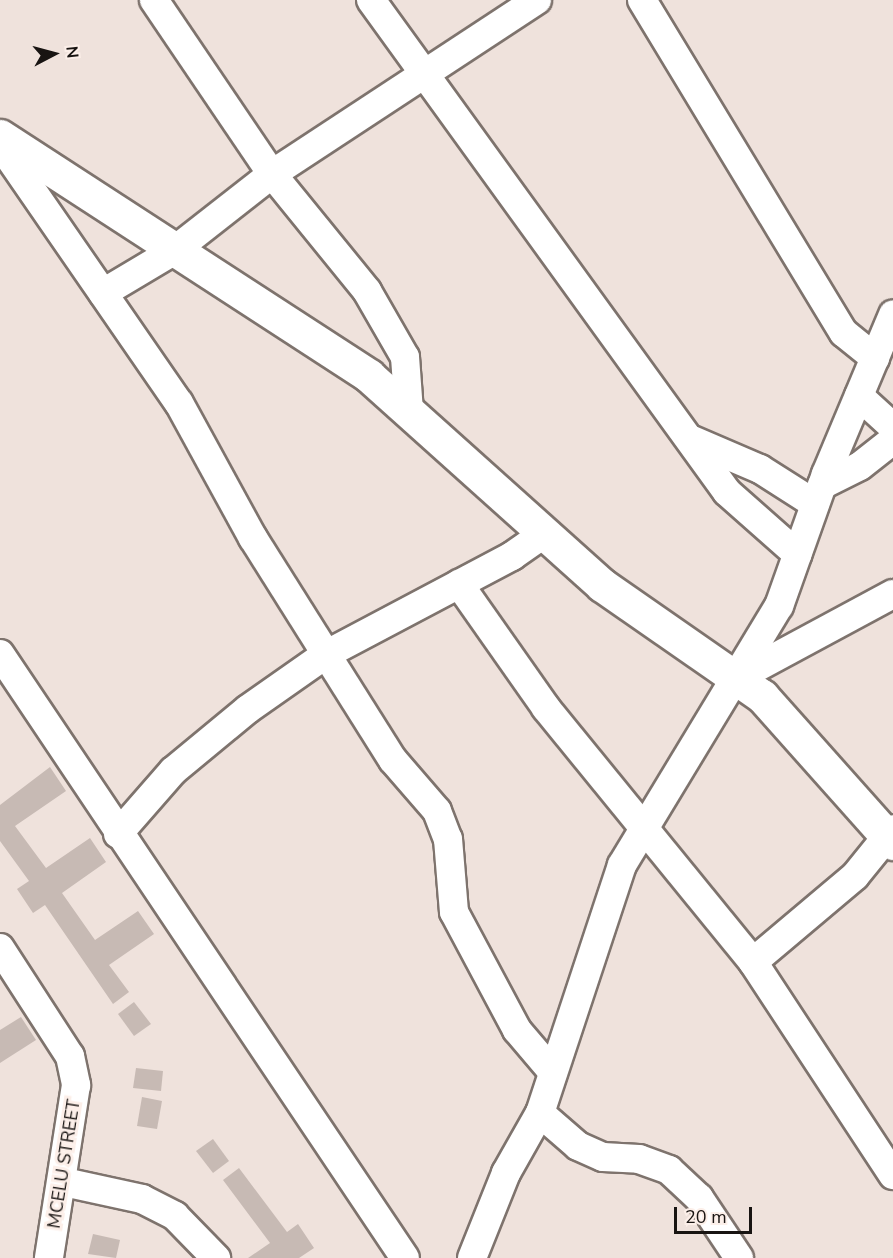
<!DOCTYPE html>
<style>
body{margin:0}
#map{position:relative;width:893px;height:1258px;overflow:hidden;background:#efe2dc;font-family:"Nunito Sans",sans-serif}
div>[style]{position:absolute}
.building>*{inset:0;background:#c7bab4}
.roads{filter:drop-shadow(2px 0 #7e736d) drop-shadow(-2px 0 #7e736d) drop-shadow(0 2px #7e736d) drop-shadow(0 -2px #7e736d)}
.minor>*{height:28px;margin:-14px;padding:0 14px;transform-origin:14px;border-radius:14px;background:#fff}
.tertiary>*{height:33px;margin:-16.5px;padding:0 16.5px;transform-origin:16.5px;border-radius:16.5px;background:#fff}
span{translate:-50% -50%;white-space:nowrap;text-align:center;line-height:1.15;-webkit-text-stroke:6px #fcefe9;paint-order:stroke}
.street-label{font-size:18px;color:#181412}
.north{position:absolute;left:24px;top:24px;width:60px;height:60px;-webkit-text-stroke:4px #fcefe9;paint-order:stroke;rotate:84deg;font-size:16px;font-weight:700;line-height:24px;text-align:center;color:#181412}
.north::after{content:'';display:block;margin:auto;width:21px;height:27px;background:#181412;clip-path:polygon(50% 0,100% 100%,50% 72%,0 100%)}
.scale{position:absolute;left:674px;top:1207px;width:78px;height:27px;box-sizing:border-box;border:3px solid #181412;border-top:0;padding-left:8px;font-size:18px;line-height:21px;white-space:nowrap;color:#181412;-webkit-text-stroke:4px #fcefe9;paint-order:stroke}
</style>
<div id="map">
<div class="building">
<i style="clip-path:polygon(50px 767px,66px 791px,15px 826px,46px 868px,90px 838px,106px 862px,62px 893px,95px 940px,138px 911px,154px 934px,109px 965px,129px 992px,113px 1004px,45px 905px,33px 913px,17px 889px,29px 881px,0 841px,0 805px)"></i>
<i style="clip-path:polygon(134px 1002px,151px 1024px,134px 1036px,118px 1014px)"></i>
<i style="clip-path:polygon(21px 1017px,36px 1040px,0 1063px,0 1030px)"></i>
<i style="clip-path:polygon(136px 1068px,163px 1071px,161px 1091px,133px 1088px)"></i>
<i style="clip-path:polygon(142px 1097px,162px 1101px,157px 1129px,137px 1126px)"></i>
<i style="clip-path:polygon(213px 1139px,229px 1161px,213px 1173px,196px 1151px)"></i>
<i style="clip-path:polygon(239px 1168px,287px 1232px,298px 1224px,314px 1248px,299px 1258px,248px 1258px,270px 1243px,223px 1180px)"></i>
<i style="clip-path:polygon(93px 1234px,120px 1240px,116px 1258px,88px 1254px)"></i>
</div>
<div class="roads">
<div class="minor">
<i style="left:154px;top:0;width:210px;rotate:55.9deg"></i>
<i style="left:272px;top:174px;width:151px;rotate:50.9deg"></i>
<i style="left:367px;top:291px;width:76px;rotate:60.1deg"></i>
<i style="left:405px;top:357px;width:55px;rotate:85.8deg"></i>
<i style="left:371px;top:0;width:607px;rotate:54.11deg"></i>
<i style="left:727px;top:492px;width:94px;rotate:41.5deg"></i>
<i style="left:642px;top:0;width:389px;rotate:58.8deg"></i>
<i style="left:844px;top:333px;width:40px;rotate:39deg"></i>
<i style="left:0;top:144px;width:315px;rotate:55.4deg"></i>
<i style="left:179px;top:403px;width:154px;rotate:61.3deg"></i>
<i style="left:253px;top:538px;width:262px;rotate:57.8deg"></i>
<i style="left:393px;top:760px;width:67px;rotate:49.2deg"></i>
<i style="left:437px;top:811px;width:30px;rotate:69deg"></i>
<i style="left:448px;top:839px;width:73px;rotate:85.3deg"></i>
<i style="left:454px;top:912px;width:134px;rotate:61.9deg"></i>
<i style="left:517px;top:1030px;width:52px;rotate:49.6deg"></i>
<i style="left:103px;top:293px;width:84px;rotate:-30.8deg"></i>
<i style="left:175px;top:250px;width:123px;rotate:-38.1deg"></i>
<i style="left:272px;top:174px;width:317px;rotate:-33.3deg"></i>
<i style="left:859px;top:396px;width:46px;rotate:42.4deg"></i>
<i style="left:692px;top:440px;width:74px;rotate:23.1deg"></i>
<i style="left:760px;top:469px;width:65px;rotate:32.5deg"></i>
<i style="left:822px;top:485px;width:42px;rotate:-26.6deg"></i>
<i style="left:860px;top:466px;width:42px;rotate:-38.2deg"></i>
<i style="left:459px;top:584px;width:151px;rotate:54.9deg"></i>
<i style="left:546px;top:708px;width:328px;rotate:50.8deg"></i>
<i style="left:753px;top:962px;width:255px;rotate:56.7deg"></i>
<i style="left:0;top:654px;width:727px;rotate:56.16deg"></i>
<i style="left:737px;top:678px;width:177px;rotate:-28.3deg"></i>
<i style="left:118px;top:834px;width:84px;rotate:-48.9deg"></i>
<i style="left:173px;top:771px;width:97px;rotate:-39.6deg"></i>
<i style="left:248px;top:709px;width:94px;rotate:-35deg"></i>
<i style="left:325px;top:655px;width:212px;rotate:-27.9deg"></i>
<i style="left:512px;top:556px;width:38px;rotate:-35deg"></i>
<i style="left:0;top:948px;width:129px;rotate:57.1deg"></i>
<i style="left:70px;top:1056px;width:30px;rotate:78deg"></i>
<i style="left:76px;top:1085px;width:175px;rotate:98.9deg"></i>
<i style="left:753px;top:962px;width:133px;rotate:-40.1deg"></i>
<i style="left:855px;top:876px;width:60px;rotate:-51deg"></i>
<i style="left:540px;top:1113px;width:50px;rotate:41deg"></i>
<i style="left:578px;top:1146px;width:27px;rotate:24deg"></i>
<i style="left:603px;top:1157px;width:36px;rotate:3deg"></i>
<i style="left:639px;top:1159px;width:32px;rotate:20deg"></i>
<i style="left:669px;top:1170px;width:41px;rotate:43deg"></i>
<i style="left:699px;top:1198px;width:72px;rotate:56.3deg"></i>
<i style="left:64px;top:1182px;width:80px;rotate:12.3deg"></i>
<i style="left:142px;top:1199px;width:37px;rotate:27deg"></i>
<i style="left:175px;top:1216px;width:59px;rotate:45.7deg"></i>
<i style="left:472px;top:1258px;width:92px;rotate:-68.2deg"></i>
<i style="left:506px;top:1173px;width:69px;rotate:-60.5deg"></i>
<i style="left:540px;top:1113px;width:261px;rotate:-71.7deg"></i>
<i style="left:622px;top:865px;width:303px;rotate:-58.8deg"></i>
<i style="left:779px;top:606px;width:140px;rotate:-70.4deg"></i>
<i style="left:826px;top:474px;width:173px;rotate:-67.2deg"></i>
</div>
<div class="tertiary">
<i style="left:0;top:136px;width:440px;rotate:33deg"></i>
<i style="left:369px;top:376px;width:313px;rotate:41.9deg"></i>
<i style="left:602px;top:585px;width:195px;rotate:34.8deg"></i>
<i style="left:762px;top:696px;width:197px;rotate:48.3deg"></i>
</div>
</div>
<div class="street-label">
<span style="left:64px;top:1164px;rotate:-81deg">MCELU STREET</span>
</div>
<div class="north">N</div>
<div class="scale">20 m</div>
</div>
